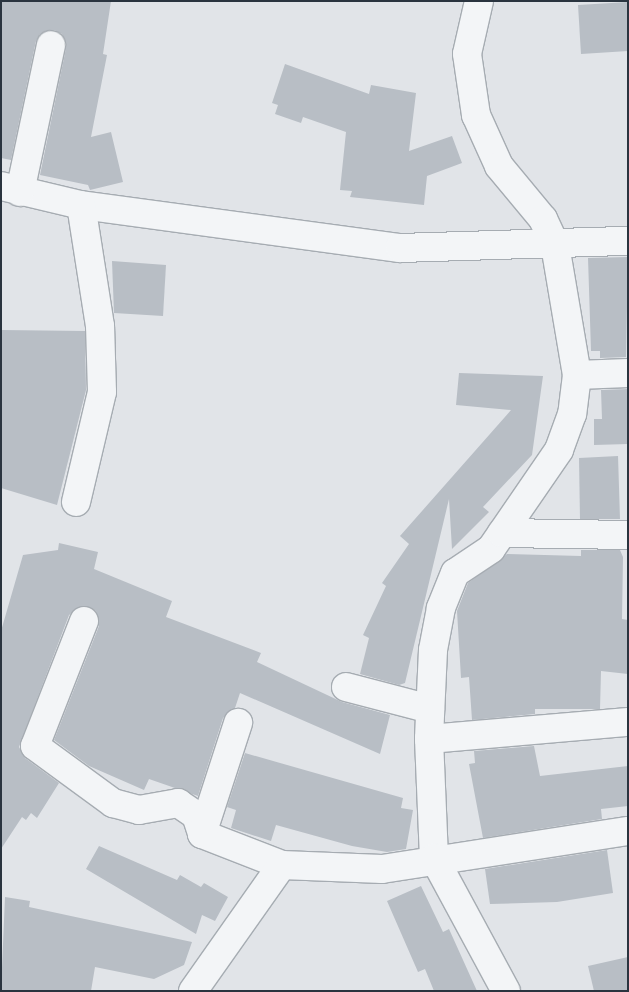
<!DOCTYPE html>
<style>
body{margin:0}
#map{position:relative;width:629px;height:992px;overflow:hidden;background:#e1e4e8;font-family:"Fira Sans Condensed",sans-serif}
div>[style]{position:absolute}
.building>*{inset:0;background:#b8bec5}
.roads{filter:drop-shadow(1px 0 #a6acb2) drop-shadow(-1px 0 #a6acb2) drop-shadow(0 1px #a6acb2) drop-shadow(0 -1px #a6acb2)}
.minor>*{height:28px;margin:-14px;padding:0 14px;transform-origin:14px;border-radius:14px;background:#f3f5f7}
span{translate:-50% -50%;white-space:nowrap;text-align:center;line-height:1.15;-webkit-text-stroke:4.5px #f0f3f6;paint-order:stroke}
.frame{position:absolute;inset:0;border:2px solid #2a343f;pointer-events:none}
</style>
<div id="map">
<div class="building">
<i style="clip-path:polygon(1px 1px,111px 1px,103px 54px,107px 55px,91px 137px,111px 132px,123px 182px,90px 190px,88px 185px,40px 175px,66px 48px,62px 34px,54px 30px,40px 34px,36px 41px,11px 160px,1px 158px)"></i>
<i style="clip-path:polygon(628px 2px,628px 51px,581px 54px,578px 5px)"></i>
<i style="clip-path:polygon(285px 64px,369px 94px,371px 85px,416px 93px,409px 151px,452px 136px,462px 163px,427px 176px,424px 205px,350px 197px,352px 191px,340px 190px,346px 132px,303px 117px,301px 123px,275px 114px,278px 105px,272px 103px)"></i>
<i style="clip-path:polygon(628px 257px,626px 357px,600px 358px,600px 351px,591px 351px,588px 258px)"></i>
<i style="clip-path:polygon(112px 261px,166px 265px,163px 316px,114px 313px)"></i>
<i style="clip-path:polygon(1px 330px,85px 331px,86px 390px,57px 505px,1px 488px)"></i>
<i style="clip-path:polygon(459px 373px,543px 376px,532px 455px,483px 507px,489px 512px,452px 549px,449px 499px,405px 683px,399px 685px,360px 674px,369px 638px,363px 635px,386px 586px,382px 583px,409px 544px,400px 536px,511px 410px,456px 405px)"></i>
<i style="clip-path:polygon(628px 389px,628px 444px,594px 445px,594px 419px,602px 419px,601px 390px)"></i>
<i style="clip-path:polygon(618px 456px,620px 519px,580px 519px,579px 458px)"></i>
<i style="clip-path:polygon(59px 543px,98px 552px,94px 569px,172px 601px,166px 617px,261px 653px,257px 662px,342px 702px,390px 715px,380px 754px,240px 693px,235px 708px,223px 718px,198px 796px,149px 779px,144px 790px,89px 766px,54px 740px,99px 626px,96px 611px,81px 606px,69px 615px,19px 747px,25px 758px,59px 783px,37px 818px,31px 813px,26px 820px,22px 817px,1px 849px,1px 631px,23px 555px,58px 550px)"></i>
<i style="clip-path:polygon(581px 550px,620px 550px,623px 557px,622px 619px,628px 620px,628px 674px,601px 671px,600px 709px,535px 709px,535px 714px,472px 720px,469px 677px,461px 678px,457px 611px,468px 583px,507px 554px,581px 556px)"></i>
<i style="clip-path:polygon(534px 746px,540px 776px,628px 766px,628px 806px,601px 809px,602px 819px,483px 838px,469px 764px,475px 763px,474px 751px)"></i>
<i style="clip-path:polygon(245px 753px,403px 798px,401px 808px,413px 810px,406px 849px,387px 852px,352px 846px,276px 825px,271px 841px,231px 828px,236px 810px,227px 807px)"></i>
<i style="clip-path:polygon(99px 846px,177px 880px,180px 875px,201px 887px,204px 883px,228px 897px,215px 921px,202px 915px,196px 934px,86px 869px)"></i>
<i style="clip-path:polygon(607px 850px,613px 893px,557px 902px,490px 904px,485px 869px)"></i>
<i style="clip-path:polygon(421px 886px,443px 932px,449px 929px,477px 991px,434px 991px,425px 969px,418px 972px,387px 901px)"></i>
<i style="clip-path:polygon(5px 897px,30px 901px,29px 907px,192px 942px,184px 965px,154px 979px,95px 967px,91px 991px,1px 991px)"></i>
<i style="clip-path:polygon(628px 957px,628px 991px,594px 991px,588px 966px)"></i>
</div>
<div class="roads">
<div class="minor">
<i style="left:479px;top:1px;width:54px;rotate:102.8deg"></i>
<i style="left:467px;top:54px;width:62px;rotate:81.6deg"></i>
<i style="left:476px;top:115px;width:56px;rotate:65.7deg"></i>
<i style="left:499px;top:166px;width:69px;rotate:50.3deg"></i>
<i style="left:543px;top:219px;width:29px;rotate:65deg"></i>
<i style="left:555px;top:245px;width:132px;rotate:80.4deg"></i>
<i style="left:577px;top:375px;width:39px;rotate:97deg"></i>
<i style="left:572px;top:414px;width:38px;rotate:110deg"></i>
<i style="left:559px;top:450px;width:120px;rotate:124.5deg"></i>
<i style="left:491px;top:549px;width:43px;rotate:146.3deg"></i>
<i style="left:455px;top:573px;width:38px;rotate:112deg"></i>
<i style="left:441px;top:608px;width:43px;rotate:100.8deg"></i>
<i style="left:433px;top:650px;width:89px;rotate:92.6deg"></i>
<i style="left:429px;top:739px;width:119px;rotate:87.6deg"></i>
<i style="left:434px;top:858px;width:151px;rotate:61.6deg"></i>
<i style="left:1px;top:186px;width:82px;rotate:13.4deg"></i>
<i style="left:81px;top:205px;width:322px;rotate:7.7deg"></i>
<i style="left:400px;top:248px;width:228px;rotate:-1.8deg"></i>
<i style="left:20px;top:192px;width:150px;rotate:-78.1deg"></i>
<i style="left:577px;top:375px;width:51px;rotate:-2.2deg"></i>
<i style="left:76px;top:502px;width:113px;rotate:-76.7deg"></i>
<i style="left:102px;top:392px;width:66px;rotate:-91.7deg"></i>
<i style="left:100px;top:326px;width:122px;rotate:-98.9deg"></i>
<i style="left:502px;top:533px;width:126px;rotate:0.9deg"></i>
<i style="left:84px;top:621px;width:134px;rotate:111.4deg"></i>
<i style="left:35px;top:746px;width:97px;rotate:36.2deg"></i>
<i style="left:113px;top:803px;width:27px;rotate:15deg"></i>
<i style="left:139px;top:810px;width:40px;rotate:-10deg"></i>
<i style="left:178px;top:803px;width:22px;rotate:34deg"></i>
<i style="left:196px;top:815px;width:20px;rotate:72deg"></i>
<i style="left:202px;top:834px;width:86px;rotate:21.2deg"></i>
<i style="left:282px;top:865px;width:100px;rotate:2.3deg"></i>
<i style="left:382px;top:869px;width:249px;rotate:-8.8deg"></i>
<i style="left:346px;top:687px;width:87px;rotate:14.7deg"></i>
<i style="left:429px;top:739px;width:200px;rotate:-4.9deg"></i>
<i style="left:202px;top:834px;width:117px;rotate:-72deg"></i>
<i style="left:193px;top:991px;width:154px;rotate:-54.8deg"></i>
</div>
</div>
<div class="frame"></div>
</div>
